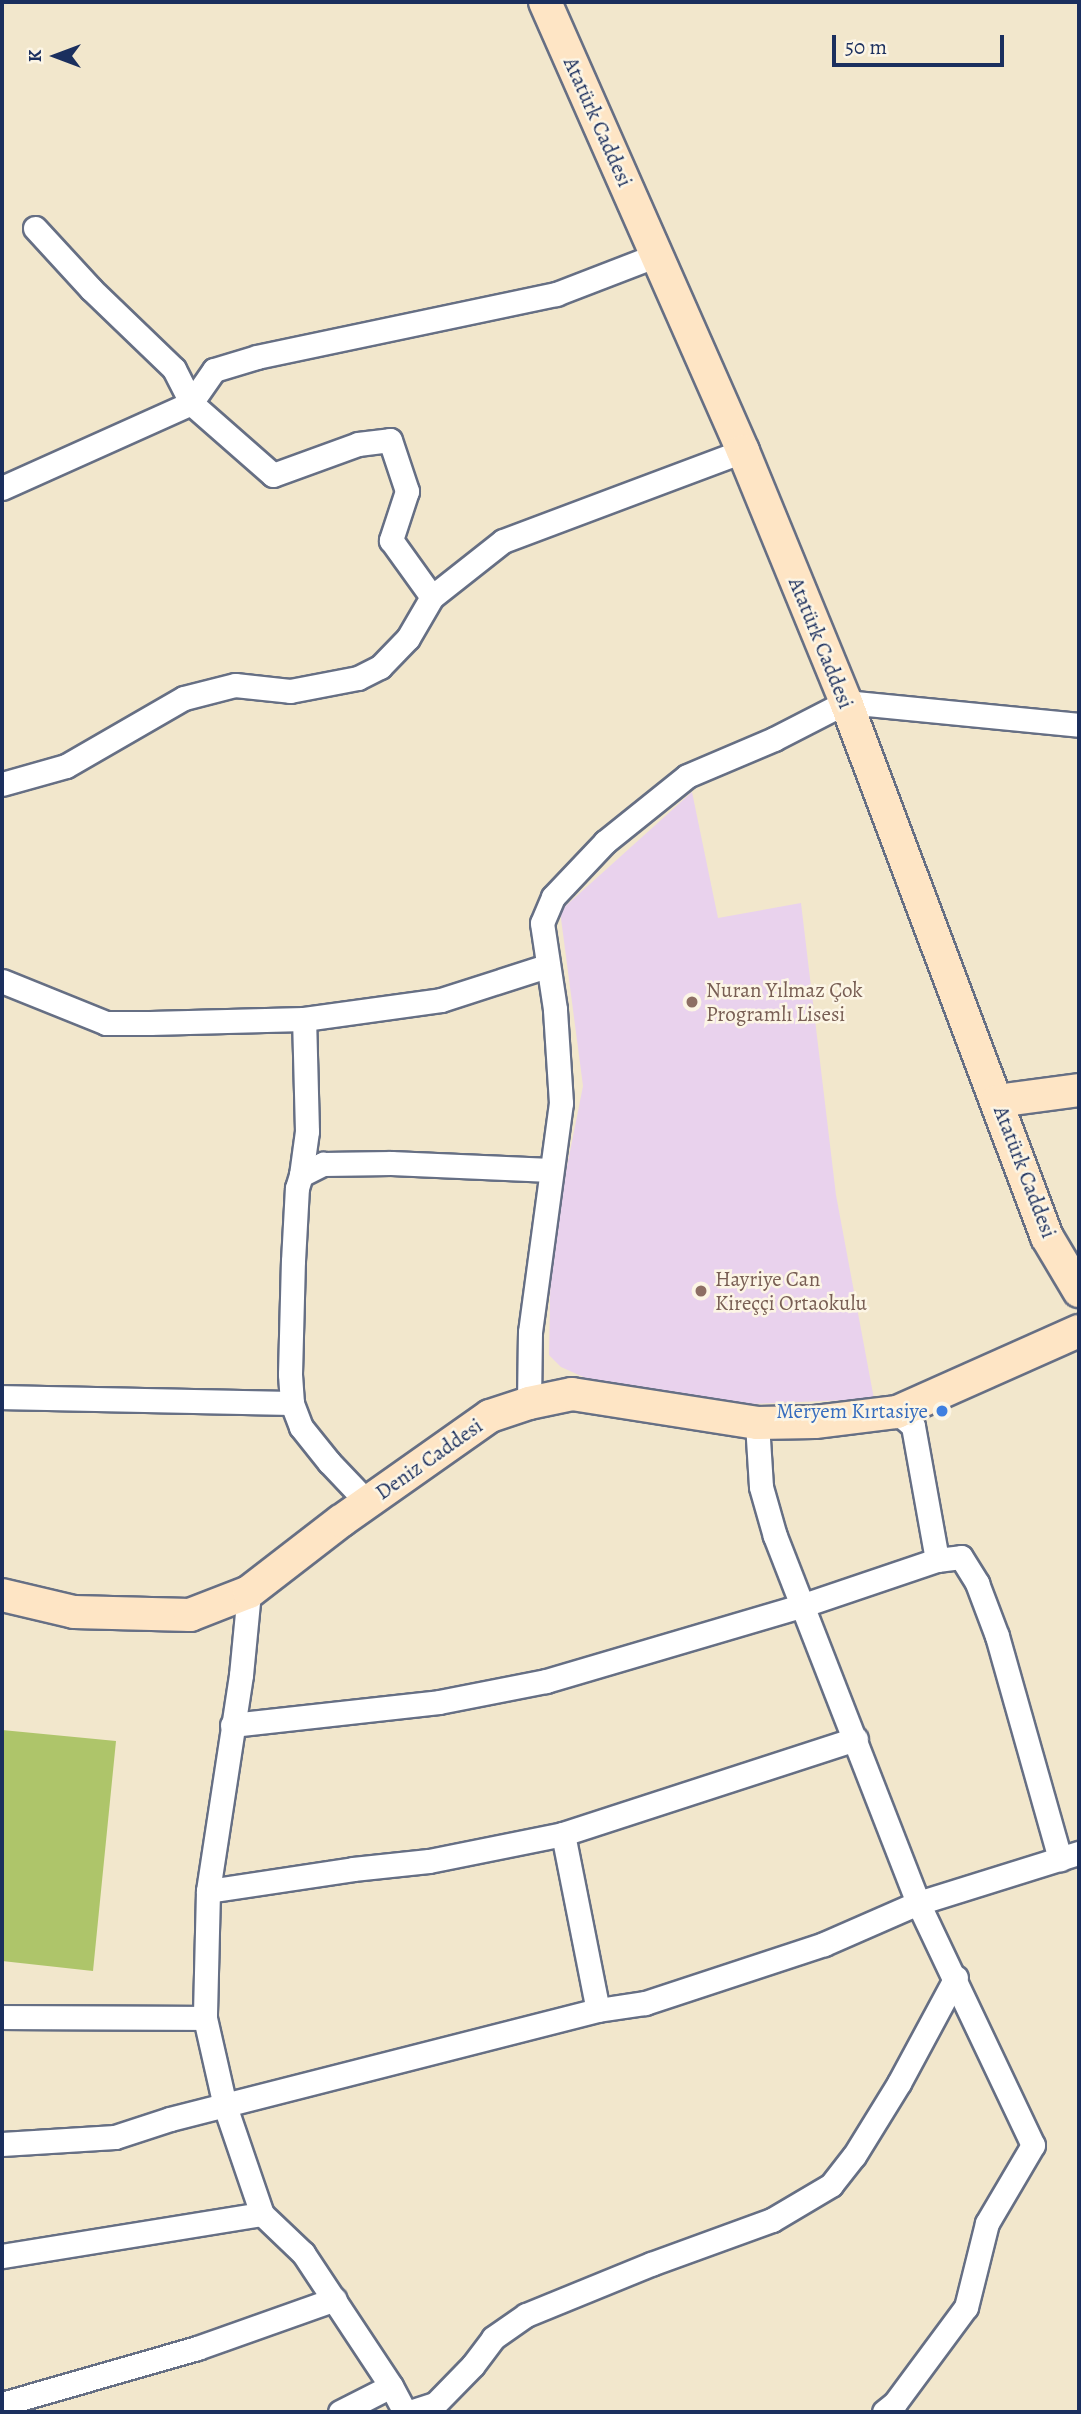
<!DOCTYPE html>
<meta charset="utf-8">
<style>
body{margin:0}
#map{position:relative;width:1081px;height:2414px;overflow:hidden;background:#f2e7cc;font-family:Alegreya,serif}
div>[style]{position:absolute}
.built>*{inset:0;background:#e9d2ed}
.green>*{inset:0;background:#aec56a}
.roads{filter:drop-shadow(2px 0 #666f84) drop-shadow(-2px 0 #666f84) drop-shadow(0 2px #666f84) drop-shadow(0 -2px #666f84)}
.street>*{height:23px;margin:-11.5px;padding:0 11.5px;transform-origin:11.5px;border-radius:11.5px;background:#fff}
.secondary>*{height:32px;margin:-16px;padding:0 16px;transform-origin:16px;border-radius:16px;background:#fee5c5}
.dots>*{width:19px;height:19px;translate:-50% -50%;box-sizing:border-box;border:4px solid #fcf5e5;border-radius:50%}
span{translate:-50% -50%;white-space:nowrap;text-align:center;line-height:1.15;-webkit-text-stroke:5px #fcf5e5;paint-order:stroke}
.street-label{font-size:21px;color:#1b2f5e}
.education-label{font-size:21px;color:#785e54}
.left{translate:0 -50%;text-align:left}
.shop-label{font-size:21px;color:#366cbe}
.right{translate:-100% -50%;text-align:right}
.frame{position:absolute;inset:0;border:4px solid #1b2f5e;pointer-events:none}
.north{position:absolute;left:21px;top:21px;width:70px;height:70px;-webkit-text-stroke:5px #fcf5e5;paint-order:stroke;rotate:270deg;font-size:19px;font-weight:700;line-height:28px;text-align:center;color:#1b2f5e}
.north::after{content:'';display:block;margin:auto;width:24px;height:32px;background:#1b2f5e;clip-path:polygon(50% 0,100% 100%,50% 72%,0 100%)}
.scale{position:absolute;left:832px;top:35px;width:172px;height:32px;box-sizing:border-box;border:4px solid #1b2f5e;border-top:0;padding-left:9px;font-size:21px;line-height:24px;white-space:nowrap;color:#1b2f5e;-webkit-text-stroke:5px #fcf5e5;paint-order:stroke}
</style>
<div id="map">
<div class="built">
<i style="clip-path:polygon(692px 792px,718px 918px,801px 903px,836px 1195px,874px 1399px,749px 1404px,590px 1380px,561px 1367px,549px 1355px,551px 1247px,583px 1086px,560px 911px)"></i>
</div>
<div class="green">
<i style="clip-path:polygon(2px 1730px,116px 1741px,93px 1971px,2px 1961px)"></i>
</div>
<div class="roads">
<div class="street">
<i style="left:35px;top:228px;width:83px;rotate:47.4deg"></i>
<i style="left:91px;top:289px;width:115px;rotate:43.9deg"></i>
<i style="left:174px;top:369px;width:38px;rotate:63deg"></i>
<i style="left:191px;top:403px;width:40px;rotate:-55.1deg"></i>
<i style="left:214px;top:370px;width:45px;rotate:-16.8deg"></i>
<i style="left:257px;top:357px;width:306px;rotate:-11.9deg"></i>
<i style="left:556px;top:294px;width:108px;rotate:-21.1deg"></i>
<i style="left:2px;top:488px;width:207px;rotate:-24.2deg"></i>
<i style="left:191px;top:403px;width:109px;rotate:41.3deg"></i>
<i style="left:273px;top:475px;width:90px;rotate:-20deg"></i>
<i style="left:358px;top:444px;width:32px;rotate:-7deg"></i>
<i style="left:390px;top:440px;width:54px;rotate:71.6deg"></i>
<i style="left:407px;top:491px;width:52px;rotate:108.1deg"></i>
<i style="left:391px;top:540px;width:70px;rotate:54.3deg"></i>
<i style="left:2px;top:784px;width:66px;rotate:-15.7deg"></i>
<i style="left:66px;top:766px;width:136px;rotate:-30deg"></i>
<i style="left:184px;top:698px;width:53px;rotate:-14.3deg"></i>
<i style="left:235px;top:685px;width:55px;rotate:6.2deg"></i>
<i style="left:290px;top:691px;width:69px;rotate:-10.8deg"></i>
<i style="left:358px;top:678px;width:25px;rotate:-27deg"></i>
<i style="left:380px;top:667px;width:40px;rotate:-46deg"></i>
<i style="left:408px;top:638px;width:48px;rotate:-59.7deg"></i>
<i style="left:432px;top:597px;width:90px;rotate:-38.3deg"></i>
<i style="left:503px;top:541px;width:256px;rotate:-20.6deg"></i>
<i style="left:2px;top:981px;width:112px;rotate:22deg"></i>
<i style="left:106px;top:1023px;width:44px"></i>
<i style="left:150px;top:1023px;width:154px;rotate:-1.5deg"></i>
<i style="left:304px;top:1019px;width:138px;rotate:-7.9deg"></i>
<i style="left:441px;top:1000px;width:111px;rotate:-17.8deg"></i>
<i style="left:301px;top:1175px;width:44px;rotate:-82.2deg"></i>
<i style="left:307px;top:1131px;width:112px;rotate:-91.5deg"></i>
<i style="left:2px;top:1397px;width:290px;rotate:1.2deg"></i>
<i style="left:529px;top:1403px;width:71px;rotate:-89.2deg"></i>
<i style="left:530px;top:1332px;width:231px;rotate:-82.3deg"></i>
<i style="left:561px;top:1103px;width:94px;rotate:-93.7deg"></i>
<i style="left:555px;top:1009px;width:87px;rotate:-98.6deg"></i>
<i style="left:542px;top:923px;width:28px;rotate:-67deg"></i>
<i style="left:553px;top:897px;width:76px;rotate:-46.6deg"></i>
<i style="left:605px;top:842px;width:105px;rotate:-38.8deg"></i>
<i style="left:687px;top:776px;width:95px;rotate:-23deg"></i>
<i style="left:774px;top:739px;width:81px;rotate:-27.2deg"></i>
<i style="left:846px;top:702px;width:234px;rotate:5.6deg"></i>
<i style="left:897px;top:1412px;width:21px;rotate:41deg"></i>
<i style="left:913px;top:1426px;width:136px;rotate:79.8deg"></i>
<i style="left:937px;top:1560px;width:24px;rotate:-7deg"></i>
<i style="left:961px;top:1557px;width:31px;rotate:58deg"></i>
<i style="left:977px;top:1583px;width:57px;rotate:69.3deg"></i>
<i style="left:997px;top:1636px;width:232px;rotate:74.2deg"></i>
<i style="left:757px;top:1423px;width:64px;rotate:86.4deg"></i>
<i style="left:761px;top:1487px;width:51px;rotate:74.1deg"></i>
<i style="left:775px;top:1536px;width:394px;rotate:68.7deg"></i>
<i style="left:918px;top:1903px;width:268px;rotate:64.6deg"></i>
<i style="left:1033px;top:2145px;width:91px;rotate:120.5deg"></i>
<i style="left:987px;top:2223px;width:87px;rotate:104deg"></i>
<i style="left:966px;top:2307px;width:119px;rotate:126.5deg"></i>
<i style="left:895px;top:2403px;width:14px;rotate:141deg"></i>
<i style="left:367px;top:1502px;width:55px;rotate:-133.5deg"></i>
<i style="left:329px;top:1462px;width:45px;rotate:-128.7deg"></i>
<i style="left:301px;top:1427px;width:26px;rotate:-111deg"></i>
<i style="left:292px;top:1403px;width:29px;rotate:-94deg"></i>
<i style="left:290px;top:1374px;width:113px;rotate:-88.5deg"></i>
<i style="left:293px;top:1261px;width:73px;rotate:-86.9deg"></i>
<i style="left:297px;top:1188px;width:14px;rotate:-73deg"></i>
<i style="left:301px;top:1175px;width:25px;rotate:-27deg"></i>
<i style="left:323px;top:1164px;width:68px;rotate:-0.8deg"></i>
<i style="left:391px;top:1163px;width:160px;rotate:2.5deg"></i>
<i style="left:249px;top:1592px;width:83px;rotate:95.5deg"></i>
<i style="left:241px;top:1675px;width:219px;rotate:98.7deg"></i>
<i style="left:208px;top:1891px;width:127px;rotate:91.4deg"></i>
<i style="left:205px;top:2018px;width:90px;rotate:77.2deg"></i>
<i style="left:225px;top:2106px;width:114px;rotate:71.1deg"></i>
<i style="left:262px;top:2214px;width:57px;rotate:43.6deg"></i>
<i style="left:303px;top:2253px;width:159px;rotate:56.5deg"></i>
<i style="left:391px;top:2386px;width:30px;rotate:62deg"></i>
<i style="left:232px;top:1725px;width:208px;rotate:-6.3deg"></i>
<i style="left:439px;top:1702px;width:109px;rotate:-11.1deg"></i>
<i style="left:546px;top:1681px;width:269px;rotate:-16.4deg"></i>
<i style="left:804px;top:1605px;width:140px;rotate:-18.7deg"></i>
<i style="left:563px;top:1834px;width:179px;rotate:78.8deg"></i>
<i style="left:208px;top:1891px;width:147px;rotate:-8.6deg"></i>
<i style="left:353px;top:1869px;width:76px;rotate:-6deg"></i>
<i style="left:429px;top:1861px;width:137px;rotate:-11.4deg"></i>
<i style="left:563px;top:1834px;width:308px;rotate:-18deg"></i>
<i style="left:2px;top:2017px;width:203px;rotate:0.3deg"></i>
<i style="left:2px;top:2144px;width:113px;rotate:-3.5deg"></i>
<i style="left:115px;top:2137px;width:58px;rotate:-18.1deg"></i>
<i style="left:170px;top:2119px;width:442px;rotate:-14.3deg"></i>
<i style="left:598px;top:2010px;width:48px;rotate:-8.5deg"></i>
<i style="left:645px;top:2003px;width:188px;rotate:-18.2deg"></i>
<i style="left:824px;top:1944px;width:103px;rotate:-23.6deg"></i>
<i style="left:918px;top:1903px;width:169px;rotate:-17.3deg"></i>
<i style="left:2px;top:2256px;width:263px;rotate:-9.2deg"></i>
<i style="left:2px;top:2404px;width:203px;rotate:-16deg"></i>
<i style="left:197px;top:2348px;width:146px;rotate:-19.5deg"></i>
<i style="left:340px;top:2412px;width:57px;rotate:-27deg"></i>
<i style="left:410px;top:2412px;width:26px;rotate:-18deg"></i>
<i style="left:435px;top:2404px;width:54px;rotate:-45.7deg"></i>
<i style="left:473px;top:2365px;width:34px;rotate:-53deg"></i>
<i style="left:493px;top:2338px;width:40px;rotate:-34.9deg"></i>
<i style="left:526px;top:2315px;width:135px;rotate:-22.2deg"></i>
<i style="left:651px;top:2264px;width:129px;rotate:-20deg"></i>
<i style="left:772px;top:2220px;width:69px;rotate:-30.7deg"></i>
<i style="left:831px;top:2185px;width:37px;rotate:-52deg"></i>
<i style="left:854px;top:2156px;width:86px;rotate:-58.3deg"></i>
<i style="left:899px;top:2083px;width:120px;rotate:-61.7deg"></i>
</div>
<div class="secondary">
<i style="left:545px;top:2px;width:491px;rotate:66.2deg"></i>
<i style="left:743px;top:451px;width:271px;rotate:67.7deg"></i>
<i style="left:846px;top:702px;width:572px;rotate:69.41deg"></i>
<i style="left:1047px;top:1237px;width:63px;rotate:59.3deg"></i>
<i style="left:997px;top:1101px;width:83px;rotate:-7.6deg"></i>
<i style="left:2px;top:1595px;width:74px;rotate:13.3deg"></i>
<i style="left:74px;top:1612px;width:116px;rotate:1.5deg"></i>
<i style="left:190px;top:1615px;width:63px;rotate:-21.3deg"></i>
<i style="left:249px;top:1592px;width:116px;rotate:-37.7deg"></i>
<i style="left:341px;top:1521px;width:182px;rotate:-35.2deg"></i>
<i style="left:490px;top:1416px;width:41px;rotate:-18.4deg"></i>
<i style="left:529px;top:1403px;width:44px;rotate:-11.8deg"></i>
<i style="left:572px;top:1394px;width:187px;rotate:8.9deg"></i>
<i style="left:757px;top:1423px;width:58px;rotate:-1deg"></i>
<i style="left:815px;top:1422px;width:83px;rotate:-7deg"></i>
<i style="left:897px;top:1412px;width:199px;rotate:-24deg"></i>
</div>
</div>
<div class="dots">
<i style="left:692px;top:1002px;background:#8d6e63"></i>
<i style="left:701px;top:1291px;background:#8d6e63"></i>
<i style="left:942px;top:1411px;background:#3f7fe0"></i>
</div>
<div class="street-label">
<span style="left:598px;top:122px;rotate:66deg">Atatürk Caddesi</span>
<span style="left:821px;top:643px;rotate:68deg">Atatürk Caddesi</span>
<span style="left:1025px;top:1172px;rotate:69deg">Atatürk Caddesi</span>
<span style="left:429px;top:1459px;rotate:-35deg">Deniz Caddesi</span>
</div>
<div class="education-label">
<span class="left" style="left:706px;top:1002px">Nuran Yılmaz Çok<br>Programlı Lisesi</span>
<span class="left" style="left:715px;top:1291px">Hayriye Can<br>Kireççi Ortaokulu</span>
</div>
<div class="shop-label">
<span class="right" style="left:928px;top:1411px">Meryem Kırtasiye</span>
</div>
<div class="frame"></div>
<div class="north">K</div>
<div class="scale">50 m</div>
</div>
